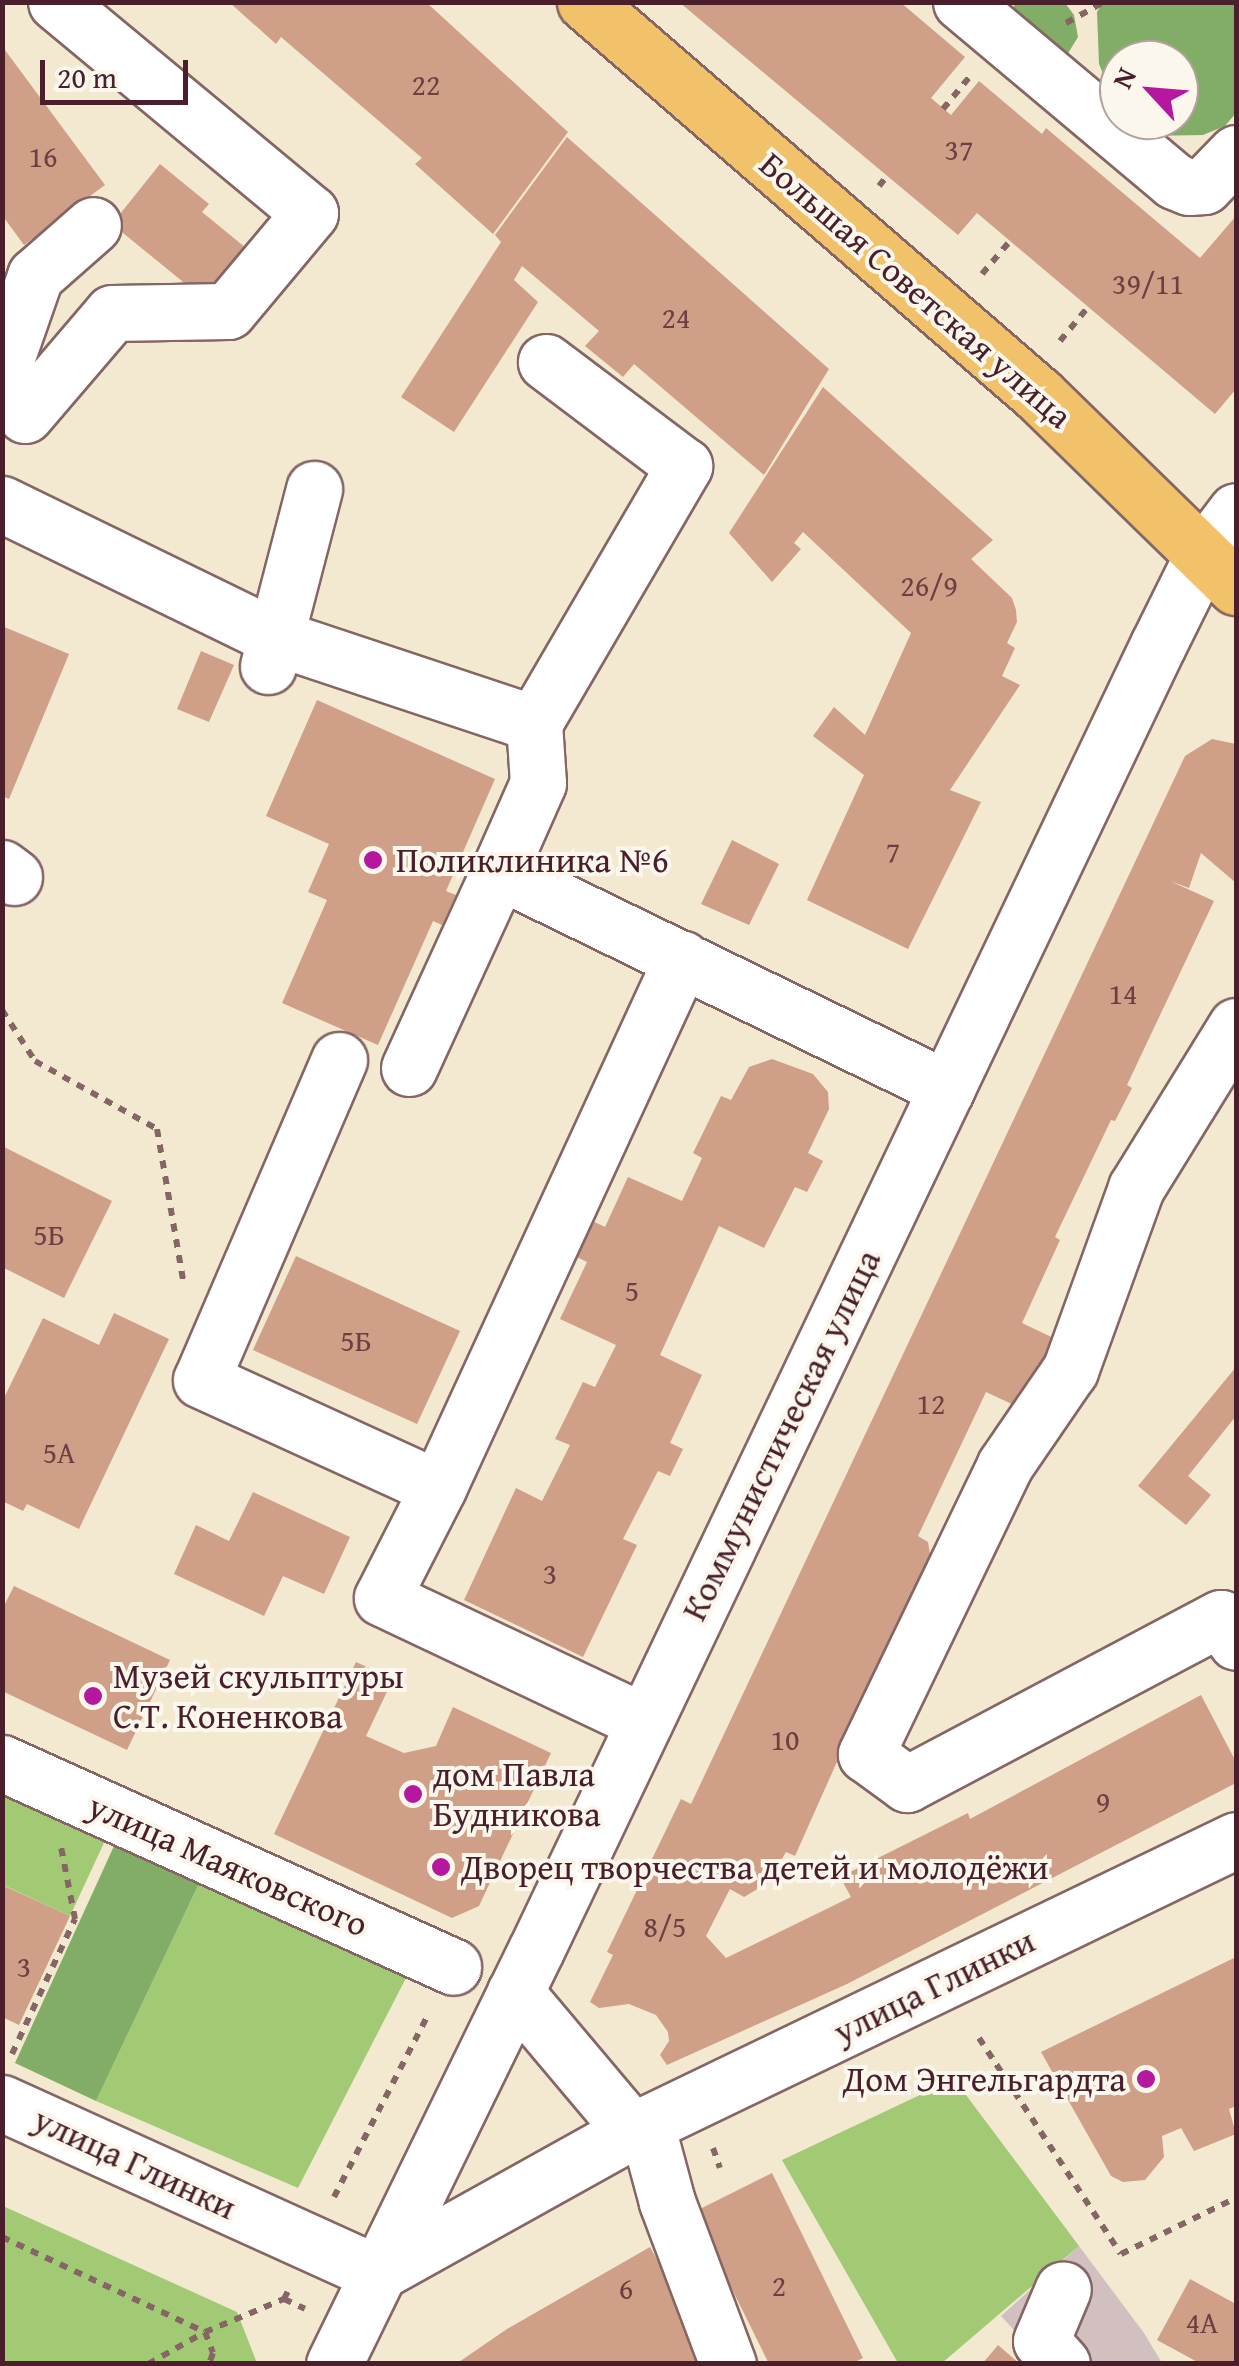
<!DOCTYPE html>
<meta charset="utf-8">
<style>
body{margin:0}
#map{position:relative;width:1239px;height:2366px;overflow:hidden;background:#f3e9d1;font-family:"Gentium Book Plus",serif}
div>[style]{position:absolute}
.industrial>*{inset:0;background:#d2bfc0}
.green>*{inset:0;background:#a2c974}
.forest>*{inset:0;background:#81ad66}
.building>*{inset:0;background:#d09f87}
.path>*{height:6px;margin-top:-3px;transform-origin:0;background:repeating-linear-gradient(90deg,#856665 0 8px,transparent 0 16px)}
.roads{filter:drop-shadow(2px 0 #856665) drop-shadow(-2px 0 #856665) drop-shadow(0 2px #856665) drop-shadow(0 -2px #856665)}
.minor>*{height:55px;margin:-27.5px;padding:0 27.5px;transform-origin:27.5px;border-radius:27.5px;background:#fff}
.major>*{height:55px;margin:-27.5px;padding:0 27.5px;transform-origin:27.5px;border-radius:27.5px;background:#f2c26a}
.dots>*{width:28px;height:28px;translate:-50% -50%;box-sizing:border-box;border:5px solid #fbf7ec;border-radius:50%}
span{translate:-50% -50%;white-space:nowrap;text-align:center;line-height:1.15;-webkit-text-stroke:8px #fbf7ec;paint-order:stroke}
.number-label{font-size:30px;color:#6c3f42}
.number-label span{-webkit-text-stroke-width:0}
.street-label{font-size:35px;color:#4a1f2b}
.poi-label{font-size:35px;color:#4a1f2b}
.left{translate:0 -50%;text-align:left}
.right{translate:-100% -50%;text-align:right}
.frame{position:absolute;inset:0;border:5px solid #4a1f2b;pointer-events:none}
.north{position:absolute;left:1099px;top:40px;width:100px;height:100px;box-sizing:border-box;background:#fbf7ec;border:2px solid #b4a19f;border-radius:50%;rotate:296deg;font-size:28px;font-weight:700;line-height:40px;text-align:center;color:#4a1f2b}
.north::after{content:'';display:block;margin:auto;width:35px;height:45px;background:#b5179e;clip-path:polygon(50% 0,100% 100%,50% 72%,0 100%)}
.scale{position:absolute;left:40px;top:60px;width:148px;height:45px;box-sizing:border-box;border:5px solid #4a1f2b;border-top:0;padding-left:12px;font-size:30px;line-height:35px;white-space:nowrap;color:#4a1f2b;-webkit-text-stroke:8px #fbf7ec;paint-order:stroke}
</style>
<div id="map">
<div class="industrial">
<i style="clip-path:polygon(1079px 2246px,1144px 2333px,1162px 2363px,1044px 2363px,1001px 2316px)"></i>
</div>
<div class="green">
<i style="clip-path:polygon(3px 1783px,109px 1832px,70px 1916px,3px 1885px)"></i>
<i style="clip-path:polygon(203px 1875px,408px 1974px,298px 2188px,96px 2101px)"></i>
<i style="clip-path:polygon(954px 2079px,1079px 2246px,942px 2363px,898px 2363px,782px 2160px)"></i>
<i style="clip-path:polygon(3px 2206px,237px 2312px,257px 2363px,3px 2363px)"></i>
</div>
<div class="forest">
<i style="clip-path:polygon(1065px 3px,1074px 15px,1078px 37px,1067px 55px,1005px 24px,1015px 4px)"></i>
<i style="clip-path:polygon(1103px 3px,1236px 3px,1236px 113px,1225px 126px,1203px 135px,1145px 136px,1124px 120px,1179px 120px,1179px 60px,1119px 60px,1119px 112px,1099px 64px,1097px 12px)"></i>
<i style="clip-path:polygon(119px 1835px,203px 1875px,96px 2101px,15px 2063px)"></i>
</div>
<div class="building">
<i style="clip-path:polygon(229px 2px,426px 2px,568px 132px,493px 234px,415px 164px,422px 158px,281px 37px,276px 44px)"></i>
<i style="clip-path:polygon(679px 2px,900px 2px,965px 57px,931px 98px,951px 115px,979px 81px,1042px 134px,1046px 128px,1200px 258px,1236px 216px,1236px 389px,1215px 414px,977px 213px,958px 235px)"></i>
<i style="clip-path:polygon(2px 46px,105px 185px,24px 245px,2px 215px)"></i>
<i style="clip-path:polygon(567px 137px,829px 369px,764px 475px,634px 364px,623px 377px,585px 346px,599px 331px,522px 266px,514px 280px,538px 302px,454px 432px,401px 397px,501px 242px,495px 235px)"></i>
<i style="clip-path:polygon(160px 164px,209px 204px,202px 212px,246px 248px,204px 299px,112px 224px)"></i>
<i style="clip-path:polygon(823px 387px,993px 540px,971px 559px,1012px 598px,1016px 610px,1017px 622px,1007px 643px,1015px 648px,1002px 676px,1020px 685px,950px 790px,981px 802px,908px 949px,807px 900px,864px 775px,813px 736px,834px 707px,865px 735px,911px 633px,803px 532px,794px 543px,801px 549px,772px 582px,729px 533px)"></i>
<i style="clip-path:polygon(2px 626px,69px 654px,9px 799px,2px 796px)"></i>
<i style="clip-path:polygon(201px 651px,234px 665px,209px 722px,177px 709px)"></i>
<i style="clip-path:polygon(317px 700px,495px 779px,446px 891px,456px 895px,442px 925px,433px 921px,378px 1045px,282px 1003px,327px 900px,308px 892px,329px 844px,266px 816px)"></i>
<i style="clip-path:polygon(1212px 739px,1236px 744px,1236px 883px,1201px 853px,1189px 888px,1170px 881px,1214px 901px,1127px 1085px,1132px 1088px,1115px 1121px,1111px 1120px,1055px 1237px,1060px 1240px,1022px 1323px,1066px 1344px,1033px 1414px,986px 1392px,918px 1536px,928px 1542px,932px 1566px,877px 1672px,795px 1856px,786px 1852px,768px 1883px,744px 1897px,730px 1889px,706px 1936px,726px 1958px,851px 1897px,840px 1877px,968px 1813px,970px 1819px,1201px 1695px,1236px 1762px,1236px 1783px,847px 1984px,667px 2065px,660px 2055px,669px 2041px,668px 2032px,656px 2015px,629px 2004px,599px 2008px,590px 2002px,613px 1955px,607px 1952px,681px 1799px,691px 1804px,1185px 756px)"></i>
<i style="clip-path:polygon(732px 840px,779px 864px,749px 925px,701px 904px)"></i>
<i style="clip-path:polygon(772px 1059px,813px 1074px,828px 1092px,829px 1109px,808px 1153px,823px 1161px,807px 1192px,795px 1187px,764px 1248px,719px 1226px,660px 1355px,702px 1375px,670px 1443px,683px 1449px,670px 1476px,658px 1471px,623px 1539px,637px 1545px,583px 1657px,464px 1600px,516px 1488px,542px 1501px,570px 1445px,555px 1439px,583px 1382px,595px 1387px,616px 1345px,560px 1319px,587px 1262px,567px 1252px,584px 1217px,605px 1227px,628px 1177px,682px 1201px,702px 1158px,693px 1153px,721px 1096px,731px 1100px,749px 1067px)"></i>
<i style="clip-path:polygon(2px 1146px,112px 1201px,64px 1298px,2px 1267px)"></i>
<i style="clip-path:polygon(296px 1256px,460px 1331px,417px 1424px,253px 1350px)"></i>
<i style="clip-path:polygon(114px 1313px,169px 1339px,79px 1529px,27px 1504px,23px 1511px,2px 1501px,2px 1402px,43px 1318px,99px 1345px)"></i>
<i style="clip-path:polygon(1236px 1367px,1236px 1416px,1188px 1476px,1211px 1495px,1186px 1525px,1138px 1486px)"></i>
<i style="clip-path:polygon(253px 1492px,350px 1537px,324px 1594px,283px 1576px,264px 1616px,174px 1574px,196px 1525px,229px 1541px)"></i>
<i style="clip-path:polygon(14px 1586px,170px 1660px,127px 1750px,2px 1691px,2px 1610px)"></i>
<i style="clip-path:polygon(356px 1662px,393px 1679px,366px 1736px,404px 1753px,436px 1746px,453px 1707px,551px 1753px,479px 1906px,452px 1918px,274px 1834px)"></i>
<i style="clip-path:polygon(2px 1885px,70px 1916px,19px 2025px,2px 2017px)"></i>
<i style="clip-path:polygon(1236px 1957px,1236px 2106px,1229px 2109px,1236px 2134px,1194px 2151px,1181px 2128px,1162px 2136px,1164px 2157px,1145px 2180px,1123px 2182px,1111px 2176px,1041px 2052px)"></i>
<i style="clip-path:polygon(772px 2173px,863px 2358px,851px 2364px,769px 2364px,694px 2212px)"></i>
<i style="clip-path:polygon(650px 2247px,716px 2364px,456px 2364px,507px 2329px)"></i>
<i style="clip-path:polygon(1190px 2279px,1236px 2304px,1236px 2364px,1201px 2364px,1157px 2340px)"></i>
<i style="clip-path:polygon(998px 2345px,1020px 2364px,982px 2364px)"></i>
</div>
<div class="path">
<i style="left:1066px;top:23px;width:43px;rotate:-28.9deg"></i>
<i style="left:943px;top:109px;width:44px;rotate:-50.5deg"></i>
<i style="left:879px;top:186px;width:13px;rotate:-51deg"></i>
<i style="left:982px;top:274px;width:43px;rotate:-49.7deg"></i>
<i style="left:1060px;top:341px;width:44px;rotate:-50.5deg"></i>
<i style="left:2px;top:1010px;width:61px;rotate:57.1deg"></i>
<i style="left:35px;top:1061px;width:140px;rotate:29.1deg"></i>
<i style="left:157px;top:1129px;width:159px;rotate:80.2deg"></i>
<i style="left:979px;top:2038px;width:258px;rotate:56.7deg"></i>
<i style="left:1121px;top:2254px;width:128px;rotate:-26deg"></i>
<i style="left:12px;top:2054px;width:149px;rotate:-65deg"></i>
<i style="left:75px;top:1919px;width:73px;rotate:-101deg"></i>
<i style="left:713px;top:2148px;width:21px;rotate:71deg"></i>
<i style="left:334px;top:2197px;width:207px;rotate:-62.7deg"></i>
<i style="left:2px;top:2237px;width:224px;rotate:25.1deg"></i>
<i style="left:205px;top:2332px;width:22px;rotate:69deg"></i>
<i style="left:213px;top:2353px;width:12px;rotate:110deg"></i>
<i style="left:284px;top:2299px;width:23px;rotate:25deg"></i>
<i style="left:148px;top:2364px;width:65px;rotate:-29.3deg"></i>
<i style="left:205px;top:2332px;width:86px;rotate:-22.7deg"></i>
<i style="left:284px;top:2299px;width:11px;rotate:-63deg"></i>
</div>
<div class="roads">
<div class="minor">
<i style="left:961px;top:2px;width:278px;rotate:40deg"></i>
<i style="left:1174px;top:181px;width:16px;rotate:22deg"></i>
<i style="left:1189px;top:187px;width:15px;rotate:-4deg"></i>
<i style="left:1204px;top:186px;width:46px;rotate:-45.9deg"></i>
<i style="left:2px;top:371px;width:101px;rotate:-70.8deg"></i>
<i style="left:35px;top:276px;width:77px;rotate:-41.3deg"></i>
<i style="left:25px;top:415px;width:134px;rotate:-49.5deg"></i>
<i style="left:112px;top:313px;width:116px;rotate:-1deg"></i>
<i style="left:228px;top:311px;width:128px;rotate:-50.1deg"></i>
<i style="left:310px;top:213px;width:330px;rotate:-140.3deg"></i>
<i style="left:2px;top:504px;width:304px;rotate:26deg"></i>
<i style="left:275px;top:637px;width:273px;rotate:18.4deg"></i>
<i style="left:534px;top:723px;width:60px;rotate:86.2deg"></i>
<i style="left:538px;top:783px;width:96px;rotate:113.9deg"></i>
<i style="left:499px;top:871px;width:498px;rotate:25.9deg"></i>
<i style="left:268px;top:666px;width:183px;rotate:-75.4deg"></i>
<i style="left:534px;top:723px;width:298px;rotate:-59.7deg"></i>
<i style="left:684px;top:466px;width:173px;rotate:-143deg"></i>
<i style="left:2px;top:868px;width:15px;rotate:37deg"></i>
<i style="left:1236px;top:1026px;width:190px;rotate:121.7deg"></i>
<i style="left:1136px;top:1188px;width:194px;rotate:109.9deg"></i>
<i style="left:1070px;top:1370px;width:115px;rotate:124.4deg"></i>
<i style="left:1005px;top:1465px;width:321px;rotate:115.7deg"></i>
<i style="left:866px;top:1754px;width:51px;rotate:36.2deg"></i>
<i style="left:907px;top:1784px;width:355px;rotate:-27.9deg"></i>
<i style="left:1221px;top:1618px;width:28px;rotate:58deg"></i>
<i style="left:339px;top:1060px;width:348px;rotate:113.3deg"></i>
<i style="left:201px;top:1380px;width:260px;rotate:24.5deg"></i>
<i style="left:438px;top:1488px;width:583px;rotate:-65.28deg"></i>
<i style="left:409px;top:1068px;width:217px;rotate:-65.4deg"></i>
<i style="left:438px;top:1488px;width:123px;rotate:117deg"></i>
<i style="left:382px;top:1598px;width:290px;rotate:25.3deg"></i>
<i style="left:2px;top:1763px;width:495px;rotate:24.3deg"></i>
<i style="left:515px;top:1992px;width:182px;rotate:49.9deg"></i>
<i style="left:2px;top:2103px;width:412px;rotate:24.4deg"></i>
<i style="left:646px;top:2124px;width:81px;rotate:74.9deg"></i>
<i style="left:667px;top:2202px;width:173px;rotate:69.4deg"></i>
<i style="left:377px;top:2273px;width:292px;rotate:-29.1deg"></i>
<i style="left:632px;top:2131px;width:670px;rotate:-25.72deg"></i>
<i style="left:334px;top:2364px;width:461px;rotate:-64deg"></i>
<i style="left:536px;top:1950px;width:1446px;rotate:-64.52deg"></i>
<i style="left:1158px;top:645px;width:99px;rotate:-63.7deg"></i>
<i style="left:1202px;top:556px;width:56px;rotate:-52.9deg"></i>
<i style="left:1062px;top:2364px;width:31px;rotate:-132deg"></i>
<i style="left:1041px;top:2341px;width:56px;rotate:-67.1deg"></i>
</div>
<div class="major">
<i style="left:585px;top:2px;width:600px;rotate:40.88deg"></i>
<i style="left:1039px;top:395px;width:275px;rotate:44.3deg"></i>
</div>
</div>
<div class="dots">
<i style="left:373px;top:860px;background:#b5179e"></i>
<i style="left:93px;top:1696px;background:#b5179e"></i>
<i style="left:413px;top:1794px;background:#b5179e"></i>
<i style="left:441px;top:1867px;background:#b5179e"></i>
<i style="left:1146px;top:2079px;background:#b5179e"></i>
</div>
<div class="number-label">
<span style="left:426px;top:84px">22</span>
<span style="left:959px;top:149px">37</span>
<span style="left:43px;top:156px">16</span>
<span style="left:1148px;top:283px">39/11</span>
<span style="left:676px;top:317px">24</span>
<span style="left:929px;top:585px">26/9</span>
<span style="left:893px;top:851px">7</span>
<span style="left:1123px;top:993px">14</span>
<span style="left:49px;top:1234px">5Б</span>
<span style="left:632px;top:1290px">5</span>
<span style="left:356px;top:1340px">5Б</span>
<span style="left:931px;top:1403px">12</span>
<span style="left:59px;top:1452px">5А</span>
<span style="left:550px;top:1573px">3</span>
<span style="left:785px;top:1739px">10</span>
<span style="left:1103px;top:1801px">9</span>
<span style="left:665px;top:1926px">8/5</span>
<span style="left:24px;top:1966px">3</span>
<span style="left:779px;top:2285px">2</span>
<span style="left:626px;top:2288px">6</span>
<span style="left:1202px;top:2322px">4А</span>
</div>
<div class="street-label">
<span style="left:916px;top:290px;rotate:41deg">Большая Советская улица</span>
<span style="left:781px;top:1435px;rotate:-64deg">Коммунистическая улица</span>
<span style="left:228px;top:1865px;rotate:24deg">улица Маяковского</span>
<span style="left:934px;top:1986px;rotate:-26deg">улица Глинки</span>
<span style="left:135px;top:2163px;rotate:25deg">улица Глинки</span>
</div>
<div class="poi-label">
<span class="left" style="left:396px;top:860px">Поликлиника №6</span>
<span class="left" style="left:113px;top:1696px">Музей скульптуры<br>С.Т. Коненкова</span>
<span class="left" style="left:433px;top:1794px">дом Павла<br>Будникова</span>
<span class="left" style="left:461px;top:1867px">Дворец творчества детей и молодёжи</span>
<span class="right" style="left:1126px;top:2079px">Дом Энгельгардта</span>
</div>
<div class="frame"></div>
<div class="north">N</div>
<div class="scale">20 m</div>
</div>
